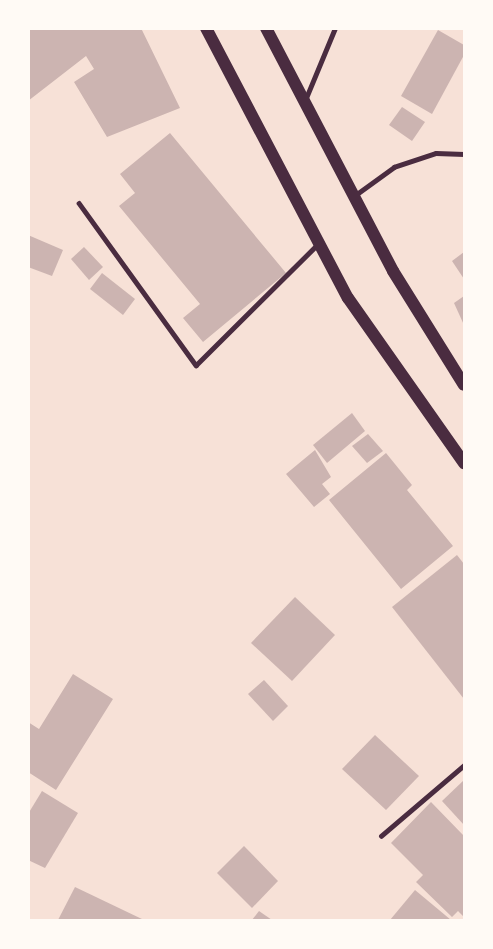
<!DOCTYPE html>
<style>
body{margin:0}
#map{position:relative;width:493px;height:949px;overflow:hidden;background:#f7e1d7;font-family:"Public Sans",sans-serif}
div>[style]{position:absolute}
.building>*{inset:0;background:#ccb4b1}
.service>*{height:4.5px;margin:-2.25px;padding:0 2.25px;transform-origin:2.25px;border-radius:2.25px;background:#4a2c40}
.secondary>*{height:12px;margin:-6px;padding:0 6px;transform-origin:6px;border-radius:6px;background:#4a2c40}
span{translate:-50% -50%;white-space:nowrap;text-align:center;line-height:1.15;-webkit-text-stroke:6px #fffaf5;paint-order:stroke}
.frame{position:absolute;inset:0;border:30px solid #fffaf5;pointer-events:none}
</style>
<div id="map">
<div class="building">
<i style="clip-path:polygon(28px 28px,141px 28px,180px 108px,107px 137px,74px 82px,94px 69px,86px 56px,28px 101px)"></i>
<i style="clip-path:polygon(438px 30px,464px 45px,464px 55px,432px 114px,401px 96px)"></i>
<i style="clip-path:polygon(402px 107px,425px 122px,412px 141px,389px 125px)"></i>
<i style="clip-path:polygon(170px 133px,286px 273px,203px 342px,183px 318px,200px 304px,119px 206px,135px 193px,120px 174px)"></i>
<i style="clip-path:polygon(28px 235px,63px 250px,52px 276px,28px 267px)"></i>
<i style="clip-path:polygon(84px 247px,103px 267px,89px 280px,71px 259px)"></i>
<i style="clip-path:polygon(464px 252px,464px 279px,452px 261px)"></i>
<i style="clip-path:polygon(102px 273px,135px 299px,123px 315px,90px 289px)"></i>
<i style="clip-path:polygon(464px 296px,464px 325px,454px 303px)"></i>
<i style="clip-path:polygon(352px 413px,365px 431px,327px 463px,313px 445px)"></i>
<i style="clip-path:polygon(368px 434px,383px 451px,367px 463px,352px 446px)"></i>
<i style="clip-path:polygon(315px 450px,331px 477px,322px 484px,330px 494px,314px 507px,286px 474px)"></i>
<i style="clip-path:polygon(386px 453px,412px 485px,407px 490px,453px 546px,401px 589px,329px 500px)"></i>
<i style="clip-path:polygon(457px 555px,464px 564px,464px 699px,392px 607px)"></i>
<i style="clip-path:polygon(295px 597px,335px 635px,292px 681px,251px 643px)"></i>
<i style="clip-path:polygon(73px 674px,113px 699px,56px 790px,28px 772px,28px 722px,39px 729px)"></i>
<i style="clip-path:polygon(264px 680px,288px 706px,273px 721px,248px 694px)"></i>
<i style="clip-path:polygon(375px 735px,419px 776px,386px 810px,342px 769px)"></i>
<i style="clip-path:polygon(464px 780px,464px 825px,442px 801px)"></i>
<i style="clip-path:polygon(42px 791px,78px 813px,45px 868px,28px 860px,28px 814px)"></i>
<i style="clip-path:polygon(431px 802px,464px 836px,464px 917px,458px 911px,452px 917px,416px 882px,423px 875px,391px 843px)"></i>
<i style="clip-path:polygon(244px 846px,278px 881px,252px 908px,217px 873px)"></i>
<i style="clip-path:polygon(75px 887px,144px 920px,58px 920px)"></i>
<i style="clip-path:polygon(415px 890px,451px 920px,390px 920px)"></i>
<i style="clip-path:polygon(259px 911px,272px 920px,252px 920px)"></i>
</div>
<div class="service">
<i style="left:306px;top:98px;width:76px;rotate:-67.5deg"></i>
<i style="left:354px;top:196px;width:49px;rotate:-35.9deg"></i>
<i style="left:394px;top:167px;width:44px;rotate:-18.4deg"></i>
<i style="left:436px;top:153px;width:28px;rotate:2deg"></i>
<i style="left:79px;top:203px;width:200px;rotate:54.2deg"></i>
<i style="left:196px;top:365px;width:172px;rotate:-44.8deg"></i>
<i style="left:381px;top:836px;width:109px;rotate:-40.5deg"></i>
</div>
<div class="secondary">
<i style="left:206px;top:28px;width:305px;rotate:62.3deg"></i>
<i style="left:348px;top:298px;width:202px;rotate:54.9deg"></i>
<i style="left:266px;top:28px;width:274px;rotate:62.4deg"></i>
<i style="left:393px;top:271px;width:134px;rotate:58.1deg"></i>
</div>
<div class="frame"></div>
</div>
